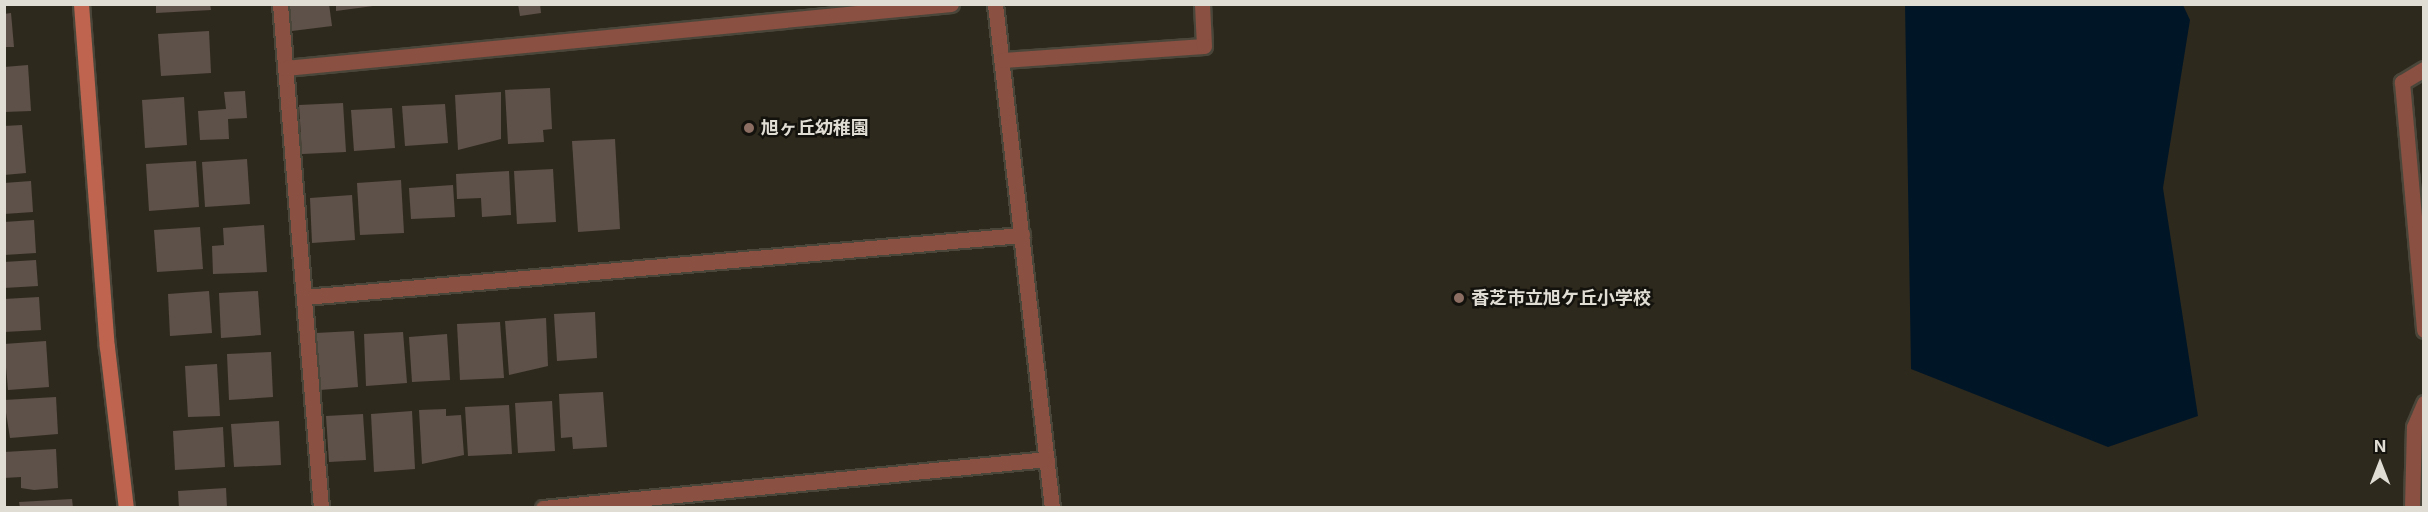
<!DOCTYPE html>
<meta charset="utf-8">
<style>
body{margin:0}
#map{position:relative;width:2428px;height:512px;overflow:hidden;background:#2e291d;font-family:Inter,"Noto Sans JP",sans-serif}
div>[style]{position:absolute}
.water>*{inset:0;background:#001627}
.building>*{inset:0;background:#5e514a}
.roads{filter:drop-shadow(2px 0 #4a463a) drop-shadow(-2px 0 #4a463a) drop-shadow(0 2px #4a463a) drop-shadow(0 -2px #4a463a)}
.street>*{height:15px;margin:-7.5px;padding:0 7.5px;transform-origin:7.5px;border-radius:7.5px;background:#8a5042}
.secondary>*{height:15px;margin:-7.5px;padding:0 7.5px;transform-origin:7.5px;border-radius:7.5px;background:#bf644e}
.dots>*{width:16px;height:16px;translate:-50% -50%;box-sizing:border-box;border:3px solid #14120d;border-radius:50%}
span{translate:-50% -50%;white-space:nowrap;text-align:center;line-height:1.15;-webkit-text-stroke:5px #14120d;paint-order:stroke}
.poi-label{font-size:18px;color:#e0ddd5;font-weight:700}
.left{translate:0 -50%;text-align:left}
.frame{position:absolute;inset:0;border:6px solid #e0ddd5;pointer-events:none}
.north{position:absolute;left:2350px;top:434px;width:60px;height:60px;-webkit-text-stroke:4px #14120d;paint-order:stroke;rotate:0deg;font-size:16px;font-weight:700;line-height:24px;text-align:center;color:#e0ddd5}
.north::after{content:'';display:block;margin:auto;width:21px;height:27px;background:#e0ddd5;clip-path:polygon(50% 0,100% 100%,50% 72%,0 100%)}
</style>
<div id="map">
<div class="water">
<i style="clip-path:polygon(1905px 5px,2183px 5px,2190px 20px,2163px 188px,2198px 416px,2108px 447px,1911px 369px)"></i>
</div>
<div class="building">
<i style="clip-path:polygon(156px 4px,210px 4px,211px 10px,156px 13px)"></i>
<i style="clip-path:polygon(288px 4px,329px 4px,332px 26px,292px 31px)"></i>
<i style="clip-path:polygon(336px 4px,373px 4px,373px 6px,336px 11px)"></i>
<i style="clip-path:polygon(518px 4px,540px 4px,541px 13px,520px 16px)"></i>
<i style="clip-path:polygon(11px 13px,14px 47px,4px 47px,4px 14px)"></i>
<i style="clip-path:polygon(209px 31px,211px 73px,161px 76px,158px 34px)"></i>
<i style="clip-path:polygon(28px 65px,31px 111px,4px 112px,4px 67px)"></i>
<i style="clip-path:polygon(550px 88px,552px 129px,543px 130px,544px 142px,508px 144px,505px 90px)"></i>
<i style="clip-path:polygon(245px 91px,247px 118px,228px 119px,229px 139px,200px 140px,198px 111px,226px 109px,224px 92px)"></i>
<i style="clip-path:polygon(501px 92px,501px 139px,458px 150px,455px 95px)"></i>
<i style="clip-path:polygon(184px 97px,187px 145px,145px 148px,142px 100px)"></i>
<i style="clip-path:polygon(343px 103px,346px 152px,302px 154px,299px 105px)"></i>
<i style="clip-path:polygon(445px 104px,448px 143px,405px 146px,402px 106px)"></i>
<i style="clip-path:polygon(392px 108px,395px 148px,354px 151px,351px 110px)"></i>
<i style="clip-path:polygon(22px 125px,26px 173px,4px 175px,4px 126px)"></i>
<i style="clip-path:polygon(615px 139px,620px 229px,578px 232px,572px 141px)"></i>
<i style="clip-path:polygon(247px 159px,250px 204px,205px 207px,202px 162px)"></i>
<i style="clip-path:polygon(196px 161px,199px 207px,149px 211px,146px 164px)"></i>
<i style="clip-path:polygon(553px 169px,556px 222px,517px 224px,514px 171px)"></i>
<i style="clip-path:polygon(509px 171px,511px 215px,482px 217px,481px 198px,457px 199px,456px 174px)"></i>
<i style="clip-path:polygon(401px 180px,404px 233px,360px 235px,357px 183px)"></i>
<i style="clip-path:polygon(31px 181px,33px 212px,4px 214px,4px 183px)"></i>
<i style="clip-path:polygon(453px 185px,455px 217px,411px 219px,409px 188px)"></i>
<i style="clip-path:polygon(352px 195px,355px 240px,312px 243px,310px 198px)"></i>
<i style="clip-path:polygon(34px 220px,36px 253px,4px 255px,4px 222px)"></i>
<i style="clip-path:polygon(264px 225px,267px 272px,213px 274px,212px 246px,224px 245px,223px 228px)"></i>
<i style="clip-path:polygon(200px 227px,203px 269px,157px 272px,154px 230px)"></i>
<i style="clip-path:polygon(36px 260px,38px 286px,4px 288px,4px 262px)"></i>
<i style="clip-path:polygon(209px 291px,212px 333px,170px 336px,168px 294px)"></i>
<i style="clip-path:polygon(258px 291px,261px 335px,221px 338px,219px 293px)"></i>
<i style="clip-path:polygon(39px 297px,41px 330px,4px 332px,4px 299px)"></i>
<i style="clip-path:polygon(595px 312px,597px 358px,557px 361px,554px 314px)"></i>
<i style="clip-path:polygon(546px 318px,548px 366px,509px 375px,505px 321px)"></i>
<i style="clip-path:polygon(500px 322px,504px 378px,460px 380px,457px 324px)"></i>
<i style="clip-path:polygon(354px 331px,358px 387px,320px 390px,316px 333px)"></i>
<i style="clip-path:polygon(403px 332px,407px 383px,366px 386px,364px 334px)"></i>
<i style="clip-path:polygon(447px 334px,450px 380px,412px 382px,409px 337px)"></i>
<i style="clip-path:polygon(46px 341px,49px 387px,8px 390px,4px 344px)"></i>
<i style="clip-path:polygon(271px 352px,273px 397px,229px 400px,227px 354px)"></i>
<i style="clip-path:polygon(217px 364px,220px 416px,188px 417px,185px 366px)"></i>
<i style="clip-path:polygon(603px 392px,607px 447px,573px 449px,572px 437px,561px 438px,559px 394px)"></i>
<i style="clip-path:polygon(56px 397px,58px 434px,10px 438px,4px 400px)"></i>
<i style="clip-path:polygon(552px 401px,555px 451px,518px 453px,515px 403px)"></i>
<i style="clip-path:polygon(509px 405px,512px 454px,468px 456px,465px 407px)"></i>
<i style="clip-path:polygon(446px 409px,446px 416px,461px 415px,464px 455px,422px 464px,419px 410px)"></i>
<i style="clip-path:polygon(412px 411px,415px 469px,374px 472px,371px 414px)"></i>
<i style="clip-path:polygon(363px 414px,366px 460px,329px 462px,326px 416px)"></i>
<i style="clip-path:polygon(279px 421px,281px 465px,234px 467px,231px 424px)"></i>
<i style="clip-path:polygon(223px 427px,225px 467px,175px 470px,173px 431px)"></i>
<i style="clip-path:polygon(56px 449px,58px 488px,34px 490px,21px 488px,21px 477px,4px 478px,4px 452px)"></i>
<i style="clip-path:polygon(226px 488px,227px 508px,179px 508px,178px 491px)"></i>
<i style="clip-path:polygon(72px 499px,73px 508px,20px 508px,19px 502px)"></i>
</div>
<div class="roads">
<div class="street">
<i style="left:280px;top:4px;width:506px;rotate:85.35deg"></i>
<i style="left:995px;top:4px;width:507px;rotate:83.55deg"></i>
<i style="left:1003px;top:60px;width:201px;rotate:-4deg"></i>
<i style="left:1204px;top:46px;width:42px;rotate:-92.7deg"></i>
<i style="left:285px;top:68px;width:669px;rotate:-5.49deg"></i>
<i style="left:2424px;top:69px;width:26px;rotate:149deg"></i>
<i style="left:2402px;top:82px;width:249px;rotate:84.9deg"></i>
<i style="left:304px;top:297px;width:721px;rotate:-4.94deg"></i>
<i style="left:543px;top:508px;width:506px;rotate:-5.55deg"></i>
<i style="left:2412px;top:508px;width:81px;rotate:-88.6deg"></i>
<i style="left:2414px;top:427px;width:26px;rotate:-67deg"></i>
</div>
<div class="secondary">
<i style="left:81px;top:4px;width:344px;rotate:85.7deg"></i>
<i style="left:107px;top:347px;width:162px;rotate:83.3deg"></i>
</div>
</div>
<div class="dots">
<i style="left:749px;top:128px;background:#8d6e63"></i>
<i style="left:1459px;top:298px;background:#8d6e63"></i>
</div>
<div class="poi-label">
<span class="left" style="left:761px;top:128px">旭ヶ丘幼稚園</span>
<span class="left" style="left:1471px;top:298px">香芝市立旭ケ丘小学校</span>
</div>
<div class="frame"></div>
<div class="north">N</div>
</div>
